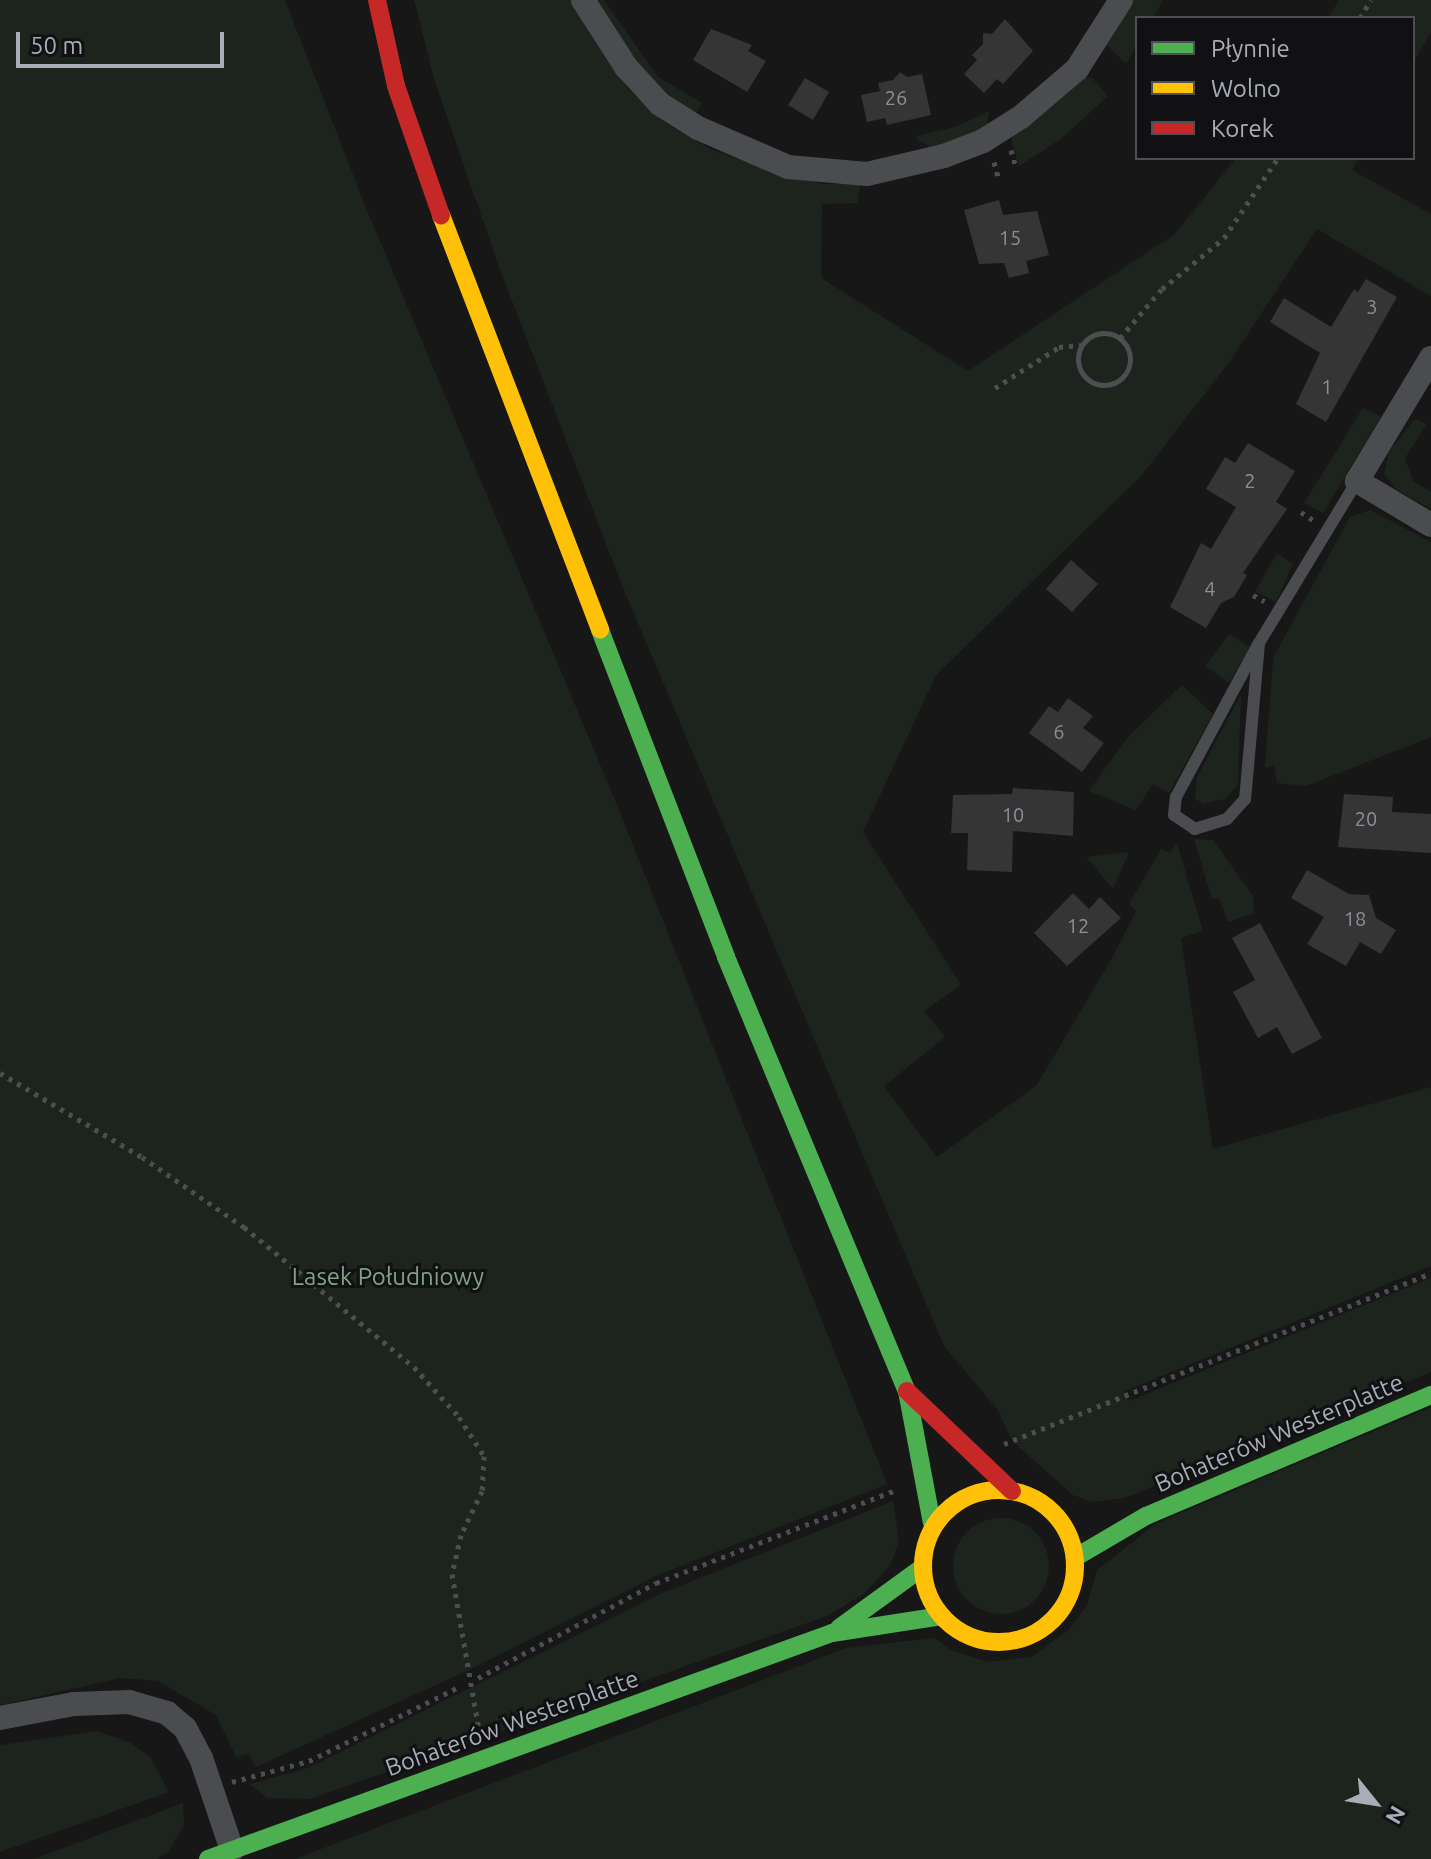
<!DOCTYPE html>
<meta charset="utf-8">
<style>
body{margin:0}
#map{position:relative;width:1431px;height:1859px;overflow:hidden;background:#171717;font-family:Ubuntu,sans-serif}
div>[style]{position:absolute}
.green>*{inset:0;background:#1d241e}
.round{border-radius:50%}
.building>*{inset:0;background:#353536}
.path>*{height:5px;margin-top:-2.5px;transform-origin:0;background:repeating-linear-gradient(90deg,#4d4e52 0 4px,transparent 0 10px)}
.path>.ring{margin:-2.5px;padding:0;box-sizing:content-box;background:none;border:5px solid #4d4e52;border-radius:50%}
.lane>*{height:12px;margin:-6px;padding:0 6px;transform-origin:6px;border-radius:6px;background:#4b4c50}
.street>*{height:24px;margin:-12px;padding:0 12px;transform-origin:12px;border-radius:12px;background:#4b4c50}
.fast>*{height:18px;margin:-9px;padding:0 9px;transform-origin:9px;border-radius:9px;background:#4caf50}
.slow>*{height:18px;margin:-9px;padding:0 9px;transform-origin:9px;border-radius:9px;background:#ffc107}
.slow>.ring{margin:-9px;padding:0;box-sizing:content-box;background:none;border:18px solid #ffc107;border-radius:50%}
.jam>*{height:18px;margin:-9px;padding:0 9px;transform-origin:9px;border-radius:9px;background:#c62828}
span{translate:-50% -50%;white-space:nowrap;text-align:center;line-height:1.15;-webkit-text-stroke:6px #111113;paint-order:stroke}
.number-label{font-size:20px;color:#8b8f98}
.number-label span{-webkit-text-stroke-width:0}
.park-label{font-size:24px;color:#7fa381}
.street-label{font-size:24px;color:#a8adb8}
.legend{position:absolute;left:1135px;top:16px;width:280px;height:144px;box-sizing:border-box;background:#111113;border:2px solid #4d4f55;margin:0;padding:10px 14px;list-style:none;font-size:24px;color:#a8adb8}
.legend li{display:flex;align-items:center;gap:16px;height:40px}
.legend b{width:40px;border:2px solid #4d4f55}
.north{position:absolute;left:1335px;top:1763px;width:80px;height:80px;-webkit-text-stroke:6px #111113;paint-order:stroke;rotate:120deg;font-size:22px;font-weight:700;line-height:32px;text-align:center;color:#a8adb8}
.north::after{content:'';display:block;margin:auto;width:28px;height:36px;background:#a8adb8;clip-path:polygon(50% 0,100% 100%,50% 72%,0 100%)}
.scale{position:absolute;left:16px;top:32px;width:208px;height:36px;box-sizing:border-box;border:4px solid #a8adb8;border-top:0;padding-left:10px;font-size:24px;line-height:28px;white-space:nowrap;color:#a8adb8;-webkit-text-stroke:6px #111113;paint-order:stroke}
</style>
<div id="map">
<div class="green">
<i style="clip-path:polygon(0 0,285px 0,366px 208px,615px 800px,887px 1484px,656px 1576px,471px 1669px,256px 1767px,248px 1754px,236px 1757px,216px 1715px,158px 1681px,120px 1678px,0 1705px)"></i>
<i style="clip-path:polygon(414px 0,570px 0,629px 90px,667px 124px,710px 149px,778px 173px,823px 184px,860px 184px,858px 203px,822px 204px,821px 278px,968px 371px,1175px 234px,1236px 158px,1359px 158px,1352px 170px,1431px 214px,1431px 296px,1317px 229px,1230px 361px,1141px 476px,936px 675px,863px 832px,961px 985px,924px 1011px,945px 1037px,884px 1086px,937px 1157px,1037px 1085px,1112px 958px,1136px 911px,1129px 904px,1161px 849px,1170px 853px,1177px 843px,1203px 931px,1181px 938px,1213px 1149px,1431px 1087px,1431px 1266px,1125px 1391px,1129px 1401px,1431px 1278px,1431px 1372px,1125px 1498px,1092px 1502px,1073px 1495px,1012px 1441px,998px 1410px,944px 1346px,624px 590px,499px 267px,434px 79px)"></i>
<i style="clip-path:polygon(593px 0,604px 0,658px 77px,702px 103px,695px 115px,644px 74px)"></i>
<i style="clip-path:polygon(1133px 0,1163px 0,1153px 18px,1137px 18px,1137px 45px,1126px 64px,1107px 45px)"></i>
<i style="clip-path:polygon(1339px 0,1431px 0,1431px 32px,1413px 63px,1413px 18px,1328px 18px)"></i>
<i style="clip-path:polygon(1082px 77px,1092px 78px,1108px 96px,1062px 138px,1019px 166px,1011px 137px)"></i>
<i style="clip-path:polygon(989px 111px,987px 127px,935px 148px,918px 141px,916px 136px,958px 126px)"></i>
<i style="clip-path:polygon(1363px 408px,1381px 417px,1323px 513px,1304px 503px)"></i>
<i style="clip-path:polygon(1415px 419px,1427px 424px,1405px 458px,1413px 481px,1431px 492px,1431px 509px,1397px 490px,1384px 474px,1389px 452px)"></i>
<i style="clip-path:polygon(1370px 510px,1431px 542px,1431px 737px,1306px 786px,1277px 783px,1274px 766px,1265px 767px,1273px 658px,1350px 517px)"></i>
<i style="clip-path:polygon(1277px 553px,1293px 564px,1276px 602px,1255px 591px)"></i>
<i style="clip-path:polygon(1229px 634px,1250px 647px,1229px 683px,1205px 666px)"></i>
<i style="clip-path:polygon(1182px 685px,1213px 714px,1169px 793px,1153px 784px,1136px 810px,1089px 791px,1128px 737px)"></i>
<i style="clip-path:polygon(1241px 694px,1238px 785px,1225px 799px,1204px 804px,1195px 799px,1197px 777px)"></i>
<i style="clip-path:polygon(1194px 839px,1213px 840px,1253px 896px,1254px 913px,1228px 922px,1219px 898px,1212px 899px)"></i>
<i style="clip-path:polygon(1129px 852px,1113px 889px,1086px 857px)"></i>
<i style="clip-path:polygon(1431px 1407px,1431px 1859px,295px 1859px,846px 1648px,934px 1638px,951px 1650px,988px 1662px,1031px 1657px,1069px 1630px,1087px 1605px,1097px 1570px,1157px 1523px)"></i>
<i style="clip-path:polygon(893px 1501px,899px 1542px,890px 1565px,865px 1593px,827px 1616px,310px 1799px,267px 1798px,250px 1784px,308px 1768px,662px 1593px)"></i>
<i class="round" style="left:953px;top:1518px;width:96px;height:96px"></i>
<i style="clip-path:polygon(97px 1731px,131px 1743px,150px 1757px,169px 1792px,0 1852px,0 1745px)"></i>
<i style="clip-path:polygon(183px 1803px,184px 1825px,168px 1852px,157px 1859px,34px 1859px)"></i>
</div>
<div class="building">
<i style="clip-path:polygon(1005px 19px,1033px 51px,1003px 84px,997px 79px,984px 93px,964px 74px,977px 60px,972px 55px,983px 44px,983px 33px,992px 34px)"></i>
<i style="clip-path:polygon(711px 29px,752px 45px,748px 51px,766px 61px,747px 92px,693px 60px)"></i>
<i style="clip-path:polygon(900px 72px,907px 77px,922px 74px,931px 115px,887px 125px,885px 118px,867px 122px,861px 95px,880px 91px,878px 83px,893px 80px)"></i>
<i style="clip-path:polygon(805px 78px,829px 92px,813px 120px,788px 105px)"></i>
<i style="clip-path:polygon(999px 200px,1003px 215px,1037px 211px,1049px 255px,1026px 261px,1029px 273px,1009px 278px,1004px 263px,979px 264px,964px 210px)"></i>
<i style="clip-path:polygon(1366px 279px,1397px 297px,1326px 422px,1296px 404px,1320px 353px,1270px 322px,1284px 298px,1331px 327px,1354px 289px,1358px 292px)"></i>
<i style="clip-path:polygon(1248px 443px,1295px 471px,1276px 502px,1287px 509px,1243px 573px,1247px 575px,1234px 597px,1221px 603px,1206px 628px,1170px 607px,1201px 543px,1211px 549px,1236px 507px,1206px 489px,1225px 457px,1235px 463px)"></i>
<i style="clip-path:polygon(1071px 560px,1098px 584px,1072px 612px,1046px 589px)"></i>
<i style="clip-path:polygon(1068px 698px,1093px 716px,1083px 728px,1104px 743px,1082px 772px,1029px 733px,1049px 706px,1058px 712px)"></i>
<i style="clip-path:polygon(1013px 788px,1074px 792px,1073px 836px,1013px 831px,1012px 872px,967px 870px,968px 833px,951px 833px,953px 795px,1012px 794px)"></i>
<i style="clip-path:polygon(1344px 794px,1393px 797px,1392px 812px,1431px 814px,1431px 853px,1338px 847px)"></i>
<i style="clip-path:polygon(1307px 870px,1349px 894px,1369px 895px,1376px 918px,1396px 930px,1381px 954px,1360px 942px,1346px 966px,1307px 944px,1324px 917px,1291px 898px)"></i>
<i style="clip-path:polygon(1073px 893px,1089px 909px,1100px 897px,1121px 918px,1067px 966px,1034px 933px)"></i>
<i style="clip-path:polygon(1260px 923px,1322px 1038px,1292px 1054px,1277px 1027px,1258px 1038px,1233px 992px,1255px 980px,1232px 938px)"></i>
</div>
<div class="path">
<i style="left:1360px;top:18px;width:21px;rotate:-59deg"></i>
<i style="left:1011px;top:150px;width:19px;rotate:74deg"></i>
<i style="left:994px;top:162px;width:16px;rotate:75deg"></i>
<i class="ring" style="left:1078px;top:333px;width:47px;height:47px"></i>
<i style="left:1120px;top:338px;width:65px;rotate:-49.4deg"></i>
<i style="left:1162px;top:289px;width:80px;rotate:-39.4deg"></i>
<i style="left:1224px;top:238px;width:97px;rotate:-56deg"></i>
<i style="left:995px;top:388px;width:76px;rotate:-32.6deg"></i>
<i style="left:1059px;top:347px;width:22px;rotate:-5deg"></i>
<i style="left:1301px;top:512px;width:14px;rotate:34deg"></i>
<i style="left:1253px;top:595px;width:13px;rotate:29deg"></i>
<i style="left:0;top:1073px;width:165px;rotate:30.6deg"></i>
<i style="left:142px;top:1157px;width:124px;rotate:34.5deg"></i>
<i style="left:244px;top:1227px;width:220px;rotate:39.5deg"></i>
<i style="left:414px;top:1367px;width:67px;rotate:48deg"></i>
<i style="left:459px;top:1417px;width:46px;rotate:57.3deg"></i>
<i style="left:484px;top:1456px;width:35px;rotate:93deg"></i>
<i style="left:482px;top:1491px;width:49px;rotate:115.5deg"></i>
<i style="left:461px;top:1535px;width:40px;rotate:103deg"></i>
<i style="left:452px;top:1574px;width:158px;rotate:80.2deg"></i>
<i style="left:1004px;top:1444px;width:460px;rotate:-21.8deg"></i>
<i style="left:478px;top:1678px;width:202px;rotate:-28.1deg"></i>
<i style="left:656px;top:1583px;width:257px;rotate:-21.2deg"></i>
<i style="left:232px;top:1782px;width:80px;rotate:-15.3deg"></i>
<i style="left:309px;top:1761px;width:167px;rotate:-26.3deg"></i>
</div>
<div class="lane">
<i style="left:1259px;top:643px;width:157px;rotate:95.1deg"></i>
<i style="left:1245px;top:799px;width:27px;rotate:132deg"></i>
<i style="left:1227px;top:819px;width:34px;rotate:163deg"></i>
<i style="left:1195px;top:829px;width:25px;rotate:-146deg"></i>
<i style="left:1174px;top:815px;width:18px;rotate:-84deg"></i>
<i style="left:1176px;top:797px;width:175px;rotate:-61.7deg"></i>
<i style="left:1259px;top:643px;width:189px;rotate:-58.8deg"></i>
</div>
<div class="street">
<i style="left:583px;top:0;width:80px;rotate:57.3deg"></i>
<i style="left:626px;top:67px;width:50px;rotate:47.4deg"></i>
<i style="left:660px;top:104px;width:45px;rotate:32.3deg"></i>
<i style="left:698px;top:128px;width:98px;rotate:23.4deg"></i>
<i style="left:788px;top:167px;width:79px;rotate:5.1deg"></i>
<i style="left:867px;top:174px;width:79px;rotate:-13.2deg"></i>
<i style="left:944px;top:156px;width:42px;rotate:-21deg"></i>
<i style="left:983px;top:141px;width:45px;rotate:-32.3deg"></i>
<i style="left:1021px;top:117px;width:74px;rotate:-40.6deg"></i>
<i style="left:1077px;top:69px;width:82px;rotate:-57.5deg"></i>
<i style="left:1431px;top:358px;width:144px;rotate:121deg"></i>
<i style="left:1357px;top:481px;width:86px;rotate:30.7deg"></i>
<i style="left:0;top:1718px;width:75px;rotate:-10.7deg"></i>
<i style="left:74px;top:1704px;width:55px;rotate:-2.1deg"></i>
<i style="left:129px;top:1702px;width:40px;rotate:16deg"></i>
<i style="left:167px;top:1713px;width:23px;rotate:40deg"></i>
<i style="left:185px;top:1728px;width:34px;rotate:62deg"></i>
<i style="left:201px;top:1758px;width:97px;rotate:71.4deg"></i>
</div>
<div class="fast">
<i style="left:600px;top:630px;width:350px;rotate:68.9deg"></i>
<i style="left:726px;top:957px;width:470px;rotate:67.4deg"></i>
<i style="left:907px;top:1391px;width:134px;rotate:79.3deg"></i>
<i style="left:1076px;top:1557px;width:81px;rotate:-30.4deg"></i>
<i style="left:1146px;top:1516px;width:310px;rotate:-23deg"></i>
<i style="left:839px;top:1628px;width:104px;rotate:-36deg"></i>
<i style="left:208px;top:1859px;width:664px;rotate:-19.91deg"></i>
<i style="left:832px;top:1633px;width:111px;rotate:-8.8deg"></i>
</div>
<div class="slow">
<i style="left:441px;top:215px;width:444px;rotate:69deg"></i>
<i class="ring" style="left:923px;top:1490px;width:134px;height:134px"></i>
</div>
<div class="jam">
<i style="left:377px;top:0;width:88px;rotate:77.5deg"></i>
<i style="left:396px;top:86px;width:137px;rotate:70.8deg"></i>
<i style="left:907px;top:1391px;width:145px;rotate:43.6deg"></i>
</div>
<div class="number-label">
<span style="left:896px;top:97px">26</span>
<span style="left:1010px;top:237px">15</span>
<span style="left:1372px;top:306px">3</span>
<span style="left:1327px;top:386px">1</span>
<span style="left:1250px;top:480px">2</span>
<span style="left:1210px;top:588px">4</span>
<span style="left:1059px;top:731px">6</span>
<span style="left:1013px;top:814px">10</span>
<span style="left:1366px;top:818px">20</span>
<span style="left:1355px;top:918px">18</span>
<span style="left:1078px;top:925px">12</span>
</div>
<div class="park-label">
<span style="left:388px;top:1277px">Lasek Południowy</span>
</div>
<div class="street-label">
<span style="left:1279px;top:1433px;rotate:-23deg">Bohaterów Westerplatte</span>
<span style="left:512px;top:1723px;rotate:-20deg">Bohaterów Westerplatte</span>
</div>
<ul class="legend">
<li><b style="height:10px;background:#4caf50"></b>Płynnie</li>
<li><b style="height:10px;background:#ffc107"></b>Wolno</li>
<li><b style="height:10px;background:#c62828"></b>Korek</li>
</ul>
<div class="north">N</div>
<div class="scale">50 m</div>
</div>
